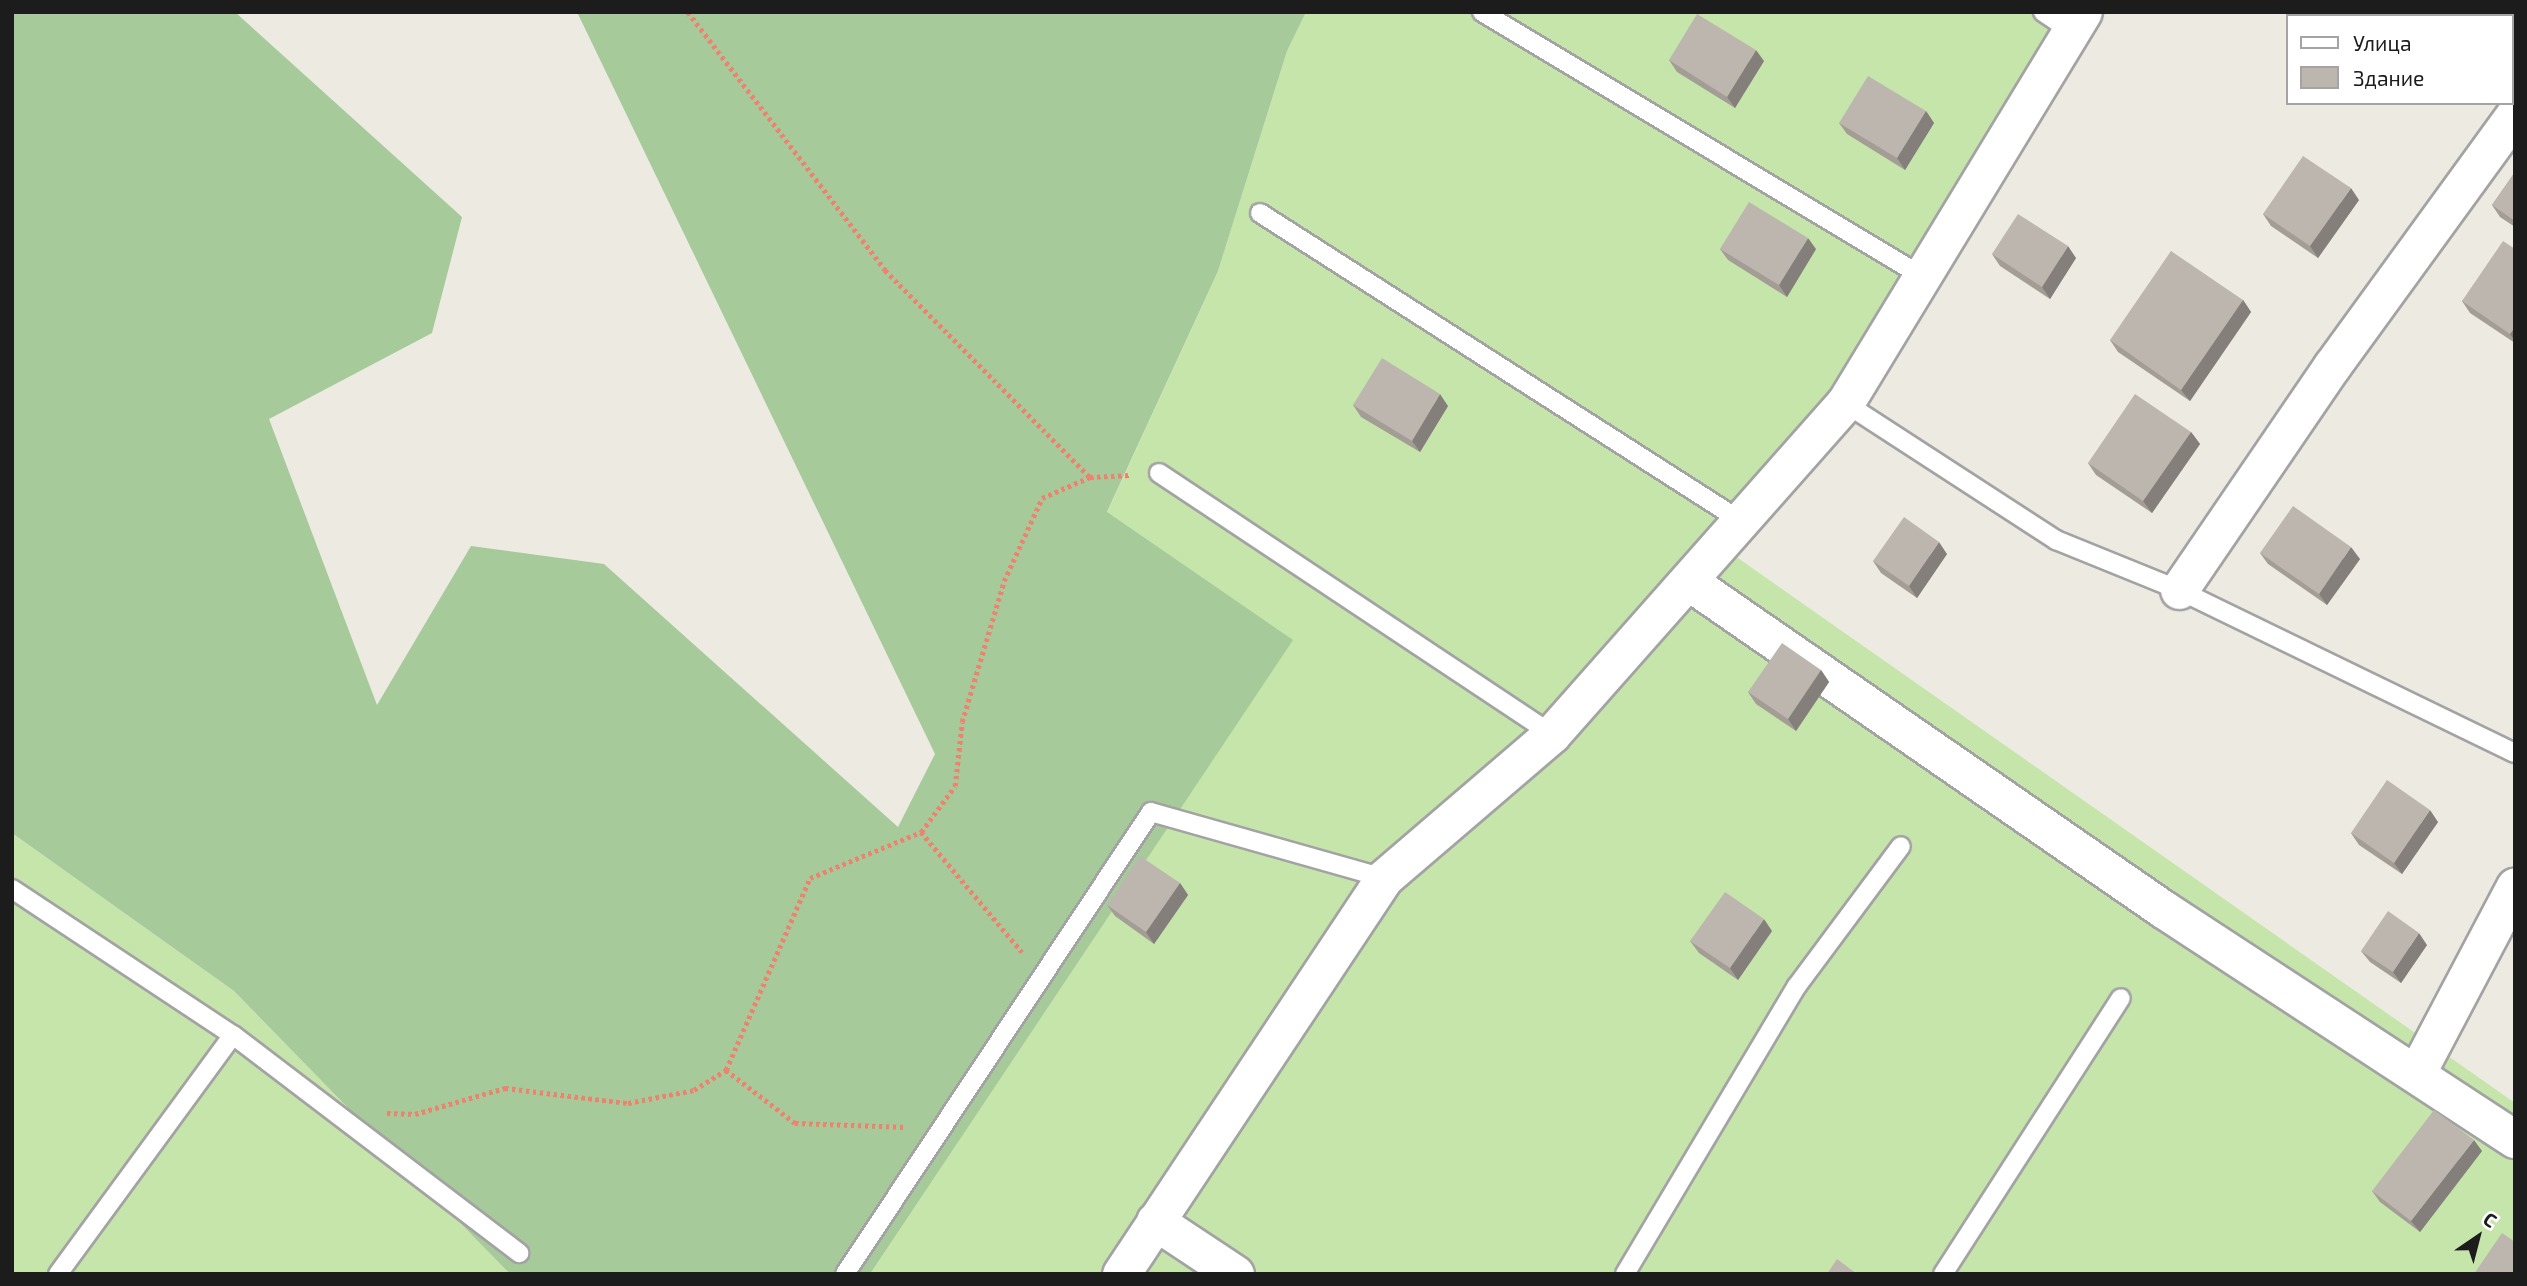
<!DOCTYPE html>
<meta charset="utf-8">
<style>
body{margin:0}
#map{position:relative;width:2527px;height:1286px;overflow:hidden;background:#edeae2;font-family:"Exo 2",sans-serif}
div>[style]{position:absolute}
.grass>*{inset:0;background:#c5e5ab}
.forest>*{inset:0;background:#a6ca99}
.path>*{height:4.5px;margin-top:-2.25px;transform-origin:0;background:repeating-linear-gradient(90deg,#f1816f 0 3.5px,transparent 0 7px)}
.roads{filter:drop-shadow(2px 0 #a3a3a3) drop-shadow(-2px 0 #a3a3a3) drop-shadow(0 2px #a3a3a3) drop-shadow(0 -2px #a3a3a3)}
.lane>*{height:18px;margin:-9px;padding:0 9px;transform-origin:9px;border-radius:9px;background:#fff}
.street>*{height:37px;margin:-18.5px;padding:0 18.5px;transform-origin:18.5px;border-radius:18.5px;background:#fff}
.wall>*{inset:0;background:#a39d96}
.shaded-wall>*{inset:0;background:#847f7a}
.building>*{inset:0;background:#bdb6af}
span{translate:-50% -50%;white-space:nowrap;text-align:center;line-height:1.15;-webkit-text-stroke:7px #fff;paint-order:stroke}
.frame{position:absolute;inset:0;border:14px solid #1c1c1c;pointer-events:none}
.legend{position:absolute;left:2286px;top:14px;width:228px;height:91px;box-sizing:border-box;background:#fff;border:2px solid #a4a4a4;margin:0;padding:9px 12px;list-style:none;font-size:21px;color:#1c1c1c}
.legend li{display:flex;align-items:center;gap:14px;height:35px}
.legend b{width:35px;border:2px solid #a4a4a4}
.north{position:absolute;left:2443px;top:1202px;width:70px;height:70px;-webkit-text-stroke:5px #fff;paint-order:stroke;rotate:35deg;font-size:19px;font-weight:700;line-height:28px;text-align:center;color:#1c1c1c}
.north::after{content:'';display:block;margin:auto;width:24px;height:32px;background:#1c1c1c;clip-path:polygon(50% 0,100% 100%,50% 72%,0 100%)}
</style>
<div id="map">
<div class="grass">
<i style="clip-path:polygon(1306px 12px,2068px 12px,1735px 556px,2515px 1103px,2515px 1274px,870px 1274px,1292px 640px,1107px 513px,1218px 271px,1287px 51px)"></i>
<i style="clip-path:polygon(12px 833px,234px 991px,510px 1274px,12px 1274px)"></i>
</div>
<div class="forest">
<i style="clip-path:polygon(12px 12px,235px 12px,462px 217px,432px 333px,269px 419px,377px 705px,471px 546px,604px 564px,898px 827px,935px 754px,577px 12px,1306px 12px,1287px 51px,1218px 271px,1107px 512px,1293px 640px,870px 1274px,510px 1274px,234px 991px,12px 833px)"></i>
</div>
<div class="path">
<i style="left:688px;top:12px;width:325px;rotate:52.6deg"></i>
<i style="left:885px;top:270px;width:291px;rotate:45.3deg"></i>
<i style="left:921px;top:832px;width:157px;rotate:49.9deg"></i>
<i style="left:726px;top:1070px;width:87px;rotate:37.5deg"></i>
<i style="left:795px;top:1123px;width:111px;rotate:2.1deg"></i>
<i style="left:387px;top:1113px;width:28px;rotate:2deg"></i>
<i style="left:415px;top:1114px;width:94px;rotate:-16.1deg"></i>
<i style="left:505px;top:1088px;width:124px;rotate:7deg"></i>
<i style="left:628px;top:1103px;width:67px;rotate:-11.1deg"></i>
<i style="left:694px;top:1090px;width:38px;rotate:-32deg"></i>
<i style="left:726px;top:1070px;width:210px;rotate:-66.4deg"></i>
<i style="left:810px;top:878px;width:120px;rotate:-22.5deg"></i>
<i style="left:921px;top:832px;width:57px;rotate:-53.5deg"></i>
<i style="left:955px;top:786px;width:64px;rotate:-83.8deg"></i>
<i style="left:962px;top:722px;width:147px;rotate:-73.4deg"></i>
<i style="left:1004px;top:581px;width:91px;rotate:-65.4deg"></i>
<i style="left:1042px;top:498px;width:52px;rotate:-23.6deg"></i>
<i style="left:1090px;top:477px;width:40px;rotate:-2.9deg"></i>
</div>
<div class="roads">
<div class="lane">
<i style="left:1482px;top:12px;width:511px;rotate:30.98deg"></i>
<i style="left:2043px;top:12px;width:34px;rotate:34deg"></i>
<i style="left:1260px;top:213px;width:571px;rotate:32.63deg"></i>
<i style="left:1845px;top:403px;width:252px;rotate:33deg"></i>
<i style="left:2056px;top:540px;width:133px;rotate:22.1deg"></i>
<i style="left:2179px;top:590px;width:373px;rotate:25.9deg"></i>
<i style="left:1159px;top:473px;width:472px;rotate:33.6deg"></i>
<i style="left:12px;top:889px;width:265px;rotate:33.5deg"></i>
<i style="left:233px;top:1035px;width:360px;rotate:37.3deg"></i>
<i style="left:58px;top:1274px;width:296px;rotate:-53.8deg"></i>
<i style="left:845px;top:1274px;width:554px;rotate:-56.48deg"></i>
<i style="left:1151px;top:812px;width:242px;rotate:15.8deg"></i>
<i style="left:1625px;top:1274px;width:335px;rotate:-59.2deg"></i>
<i style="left:1797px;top:986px;width:174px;rotate:-53.4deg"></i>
<i style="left:1943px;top:1274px;width:328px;rotate:-57.2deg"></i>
</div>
<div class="street">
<i style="left:1688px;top:581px;width:577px;rotate:34.63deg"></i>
<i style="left:2163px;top:909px;width:420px;rotate:33.2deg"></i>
<i style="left:2179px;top:590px;width:271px;rotate:-55.7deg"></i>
<i style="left:2332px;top:366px;width:311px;rotate:-54deg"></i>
<i style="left:2416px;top:1074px;width:212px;rotate:-62.2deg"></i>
<i style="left:1155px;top:1221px;width:96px;rotate:33.5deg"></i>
<i style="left:1121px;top:1274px;width:475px;rotate:-56.4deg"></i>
<i style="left:1384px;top:878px;width:221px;rotate:-40.6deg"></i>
<i style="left:1552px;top:734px;width:442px;rotate:-48.5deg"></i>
<i style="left:1845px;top:403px;width:458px;rotate:-58.7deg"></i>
</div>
</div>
<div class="wall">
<i style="clip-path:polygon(2391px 12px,2489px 12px,2486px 16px,2396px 16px)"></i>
<i style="clip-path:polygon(1669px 60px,1764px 61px,1735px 108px,1677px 72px)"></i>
<i style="clip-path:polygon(1926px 111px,1934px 123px,1905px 170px,1847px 134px,1839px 123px)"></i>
<i style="clip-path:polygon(2515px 172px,2515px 227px,2500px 217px,2492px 205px)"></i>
<i style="clip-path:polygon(2359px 200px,2318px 258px,2271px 226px,2263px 214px)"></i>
<i style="clip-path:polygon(1720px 249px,1816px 249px,1787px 297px,1728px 260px)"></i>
<i style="clip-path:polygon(2515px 249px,2515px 343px,2470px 313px,2462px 301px)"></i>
<i style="clip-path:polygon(1992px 254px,2076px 258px,2050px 299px,2000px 266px)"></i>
<i style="clip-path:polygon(2243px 300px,2251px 312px,2190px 401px,2118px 352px,2110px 340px)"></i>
<i style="clip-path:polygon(1353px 405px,1448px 406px,1420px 452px,1361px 417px)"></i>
<i style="clip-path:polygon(2191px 432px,2200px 444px,2152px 513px,2096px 475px,2088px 463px)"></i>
<i style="clip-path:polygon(2260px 553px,2360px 559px,2327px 605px,2268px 564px)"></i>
<i style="clip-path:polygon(1947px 554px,1917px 598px,1881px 573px,1873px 561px)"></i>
<i style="clip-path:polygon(1821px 670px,1829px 682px,1796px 731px,1756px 704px,1748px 692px)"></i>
<i style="clip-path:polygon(2438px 822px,2402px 874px,2359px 845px,2351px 833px)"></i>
<i style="clip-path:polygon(1180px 883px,1188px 895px,1154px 944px,1115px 916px,1107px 905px)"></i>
<i style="clip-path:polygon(1772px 931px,1738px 980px,1699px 953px,1690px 941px)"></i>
<i style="clip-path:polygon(2427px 945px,2401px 983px,2370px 962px,2361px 951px)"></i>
<i style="clip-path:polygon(2482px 1151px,2420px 1232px,2380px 1202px,2372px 1191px)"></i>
</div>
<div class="shaded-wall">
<i style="clip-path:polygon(2472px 12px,2489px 12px,2486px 16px,2470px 16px)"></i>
<i style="clip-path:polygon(1756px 50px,1764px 61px,1735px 108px,1727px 97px)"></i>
<i style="clip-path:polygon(1926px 111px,1934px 123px,1905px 170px,1897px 158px)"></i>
<i style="clip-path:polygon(2351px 188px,2359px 200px,2318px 258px,2310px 246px)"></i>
<i style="clip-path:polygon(1808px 238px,1816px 249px,1787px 297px,1779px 285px)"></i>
<i style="clip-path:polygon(2068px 246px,2076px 258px,2050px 299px,2042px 287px)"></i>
<i style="clip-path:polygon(2243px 300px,2251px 312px,2190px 401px,2181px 390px)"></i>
<i style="clip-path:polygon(2515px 327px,2515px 341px,2510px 334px)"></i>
<i style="clip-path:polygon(1440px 394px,1448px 406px,1420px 452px,1412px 441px)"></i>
<i style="clip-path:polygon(2191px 432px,2200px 444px,2152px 513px,2143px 501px)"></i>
<i style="clip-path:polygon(1939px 542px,1947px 554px,1917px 598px,1909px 586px)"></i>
<i style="clip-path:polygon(2351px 547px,2360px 559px,2327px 605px,2319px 594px)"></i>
<i style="clip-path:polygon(1821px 670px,1829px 682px,1796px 731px,1788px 719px)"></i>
<i style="clip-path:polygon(2430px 810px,2438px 822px,2402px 874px,2394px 863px)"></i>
<i style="clip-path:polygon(1180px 883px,1188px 895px,1154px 944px,1146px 932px)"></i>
<i style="clip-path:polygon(1764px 919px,1772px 931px,1738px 980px,1730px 968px)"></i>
<i style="clip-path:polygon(2419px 933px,2427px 945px,2401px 983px,2393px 972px)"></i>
<i style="clip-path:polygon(2474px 1140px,2482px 1151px,2420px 1232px,2411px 1221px)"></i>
</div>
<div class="building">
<i style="clip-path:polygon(2400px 12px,2472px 12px,2470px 16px,2405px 16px)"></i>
<i style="clip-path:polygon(1697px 14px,1756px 50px,1727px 97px,1669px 60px)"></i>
<i style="clip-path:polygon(1868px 76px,1926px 111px,1897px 158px,1839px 123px)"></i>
<i style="clip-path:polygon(2303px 156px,2351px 188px,2310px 246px,2263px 214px)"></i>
<i style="clip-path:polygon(2515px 172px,2515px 221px,2492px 205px)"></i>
<i style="clip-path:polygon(1749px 202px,1808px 238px,1779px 285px,1720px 249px)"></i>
<i style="clip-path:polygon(2018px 214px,2068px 246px,2042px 287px,1992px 254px)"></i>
<i style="clip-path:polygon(2503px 241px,2515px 249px,2515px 327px,2510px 334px,2462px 301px)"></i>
<i style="clip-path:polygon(2171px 251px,2243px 300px,2181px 390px,2110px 340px)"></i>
<i style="clip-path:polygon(1382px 358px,1440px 394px,1412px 441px,1353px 405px)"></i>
<i style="clip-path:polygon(2135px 394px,2191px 432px,2143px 501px,2088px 463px)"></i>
<i style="clip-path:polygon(2293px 506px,2351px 547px,2319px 594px,2260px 553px)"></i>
<i style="clip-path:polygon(1904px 517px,1939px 542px,1909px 586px,1873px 561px)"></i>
<i style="clip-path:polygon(1782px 643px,1821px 670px,1788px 719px,1748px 692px)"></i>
<i style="clip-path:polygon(2387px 780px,2430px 810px,2394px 863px,2351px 833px)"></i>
<i style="clip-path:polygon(1140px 856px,1180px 883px,1146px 932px,1107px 905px)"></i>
<i style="clip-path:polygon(1725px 892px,1764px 919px,1730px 968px,1690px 941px)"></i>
<i style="clip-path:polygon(2388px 911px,2419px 933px,2393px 972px,2361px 951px)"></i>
<i style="clip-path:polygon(2434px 1110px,2474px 1140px,2411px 1221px,2372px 1191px)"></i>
<i style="clip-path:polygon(2502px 1233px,2515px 1242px,2515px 1274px,2474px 1274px)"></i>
<i style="clip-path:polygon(1837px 1259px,1857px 1274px,1827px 1274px)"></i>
</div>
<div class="frame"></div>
<ul class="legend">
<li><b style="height:9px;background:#fff"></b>Улица</li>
<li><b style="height:19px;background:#bdb6af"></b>Здание</li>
</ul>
<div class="north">С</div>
</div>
